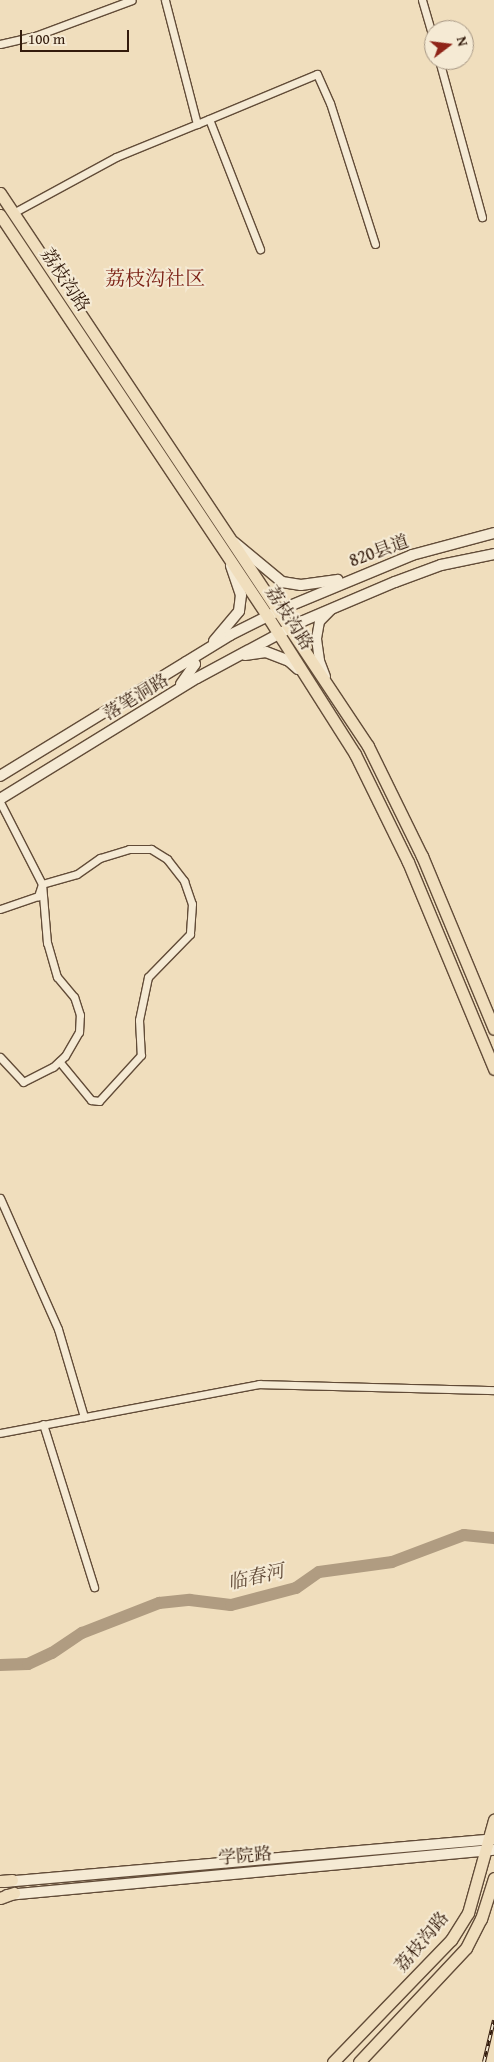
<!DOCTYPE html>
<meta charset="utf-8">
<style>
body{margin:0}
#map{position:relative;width:494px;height:2062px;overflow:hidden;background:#f0debd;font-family:"Gentium Book Plus","Noto Serif SC",serif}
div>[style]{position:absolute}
.river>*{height:12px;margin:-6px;padding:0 6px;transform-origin:6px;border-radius:6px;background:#b09c81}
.roads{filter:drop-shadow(1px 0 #624c38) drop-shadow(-1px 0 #624c38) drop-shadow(0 1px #624c38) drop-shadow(0 -1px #624c38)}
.minor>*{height:7px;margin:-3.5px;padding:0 3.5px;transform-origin:3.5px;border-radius:3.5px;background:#f5ead4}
.tertiary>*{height:9px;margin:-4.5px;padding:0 4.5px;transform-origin:4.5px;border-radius:4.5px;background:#f5ead4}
.secondary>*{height:10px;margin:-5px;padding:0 5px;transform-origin:5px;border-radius:5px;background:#f5ead4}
.primary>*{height:11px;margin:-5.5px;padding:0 5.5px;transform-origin:5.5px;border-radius:5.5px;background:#f0debd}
.trunk>*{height:11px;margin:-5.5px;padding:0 5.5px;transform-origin:5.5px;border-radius:5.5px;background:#f0debd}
.rail>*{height:4px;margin-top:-2px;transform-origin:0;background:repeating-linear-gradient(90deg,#f5ead4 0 5.5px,#331b0c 0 11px);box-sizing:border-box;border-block:1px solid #331b0c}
span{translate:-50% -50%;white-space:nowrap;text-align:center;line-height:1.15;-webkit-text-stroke:4px #f5ead4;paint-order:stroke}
.street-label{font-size:18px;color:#331b0c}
.water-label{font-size:19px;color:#5f4835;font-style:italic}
.quarter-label{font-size:20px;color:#7a1f14}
.north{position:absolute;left:424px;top:20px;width:50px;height:50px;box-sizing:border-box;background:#f5ead4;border:1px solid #a79784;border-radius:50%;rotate:75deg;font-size:14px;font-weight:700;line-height:20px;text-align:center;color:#331b0c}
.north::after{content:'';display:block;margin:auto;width:18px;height:22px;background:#8f2418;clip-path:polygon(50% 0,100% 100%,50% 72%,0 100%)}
.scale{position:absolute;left:20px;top:30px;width:109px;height:22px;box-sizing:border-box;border:2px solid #331b0c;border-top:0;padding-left:6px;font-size:15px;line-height:18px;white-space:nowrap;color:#331b0c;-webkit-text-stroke:4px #f5ead4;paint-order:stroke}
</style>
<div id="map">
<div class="river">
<i style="left:0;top:1665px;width:28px;rotate:-2deg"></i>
<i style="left:28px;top:1664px;width:26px;rotate:-25deg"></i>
<i style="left:52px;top:1653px;width:36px;rotate:-34deg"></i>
<i style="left:82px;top:1633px;width:83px;rotate:-21.3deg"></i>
<i style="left:159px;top:1603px;width:31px;rotate:-6deg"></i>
<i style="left:190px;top:1600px;width:41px;rotate:7deg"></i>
<i style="left:231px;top:1605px;width:67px;rotate:-14.7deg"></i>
<i style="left:296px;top:1588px;width:28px;rotate:-35deg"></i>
<i style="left:319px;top:1572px;width:74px;rotate:-7.8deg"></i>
<i style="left:392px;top:1562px;width:77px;rotate:-20.6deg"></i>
<i style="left:464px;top:1535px;width:30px;rotate:6deg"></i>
</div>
<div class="roads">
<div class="minor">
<i style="left:422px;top:0;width:43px;rotate:73.7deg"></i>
<i style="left:0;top:44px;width:36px;rotate:-13deg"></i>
<i style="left:35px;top:36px;width:103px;rotate:-20.4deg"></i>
<i style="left:439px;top:60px;width:163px;rotate:74.7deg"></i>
<i style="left:209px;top:119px;width:140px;rotate:68.6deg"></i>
<i style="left:197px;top:124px;width:130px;rotate:-22.6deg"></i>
<i style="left:317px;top:74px;width:32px;rotate:66deg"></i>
<i style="left:330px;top:103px;width:148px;rotate:72.3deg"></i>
<i style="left:13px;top:213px;width:117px;rotate:-28.5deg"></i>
<i style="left:116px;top:157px;width:87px;rotate:-22.2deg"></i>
<i style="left:197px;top:124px;width:128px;rotate:-104.5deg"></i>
<i style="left:0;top:802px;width:92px;rotate:62.9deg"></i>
<i style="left:42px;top:884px;width:13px;rotate:108deg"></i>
<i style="left:38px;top:896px;width:40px;rotate:161.1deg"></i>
<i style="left:0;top:1057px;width:34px;rotate:47deg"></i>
<i style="left:23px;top:1082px;width:34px;rotate:-27deg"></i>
<i style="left:53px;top:1067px;width:16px;rotate:-43deg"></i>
<i style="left:65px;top:1056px;width:28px;rotate:-60deg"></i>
<i style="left:79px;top:1032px;width:17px;rotate:-87deg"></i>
<i style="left:80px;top:1015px;width:19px;rotate:-108deg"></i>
<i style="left:74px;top:997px;width:26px;rotate:-130deg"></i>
<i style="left:57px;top:977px;width:35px;rotate:-106deg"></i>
<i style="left:47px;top:943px;width:59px;rotate:-94.8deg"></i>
<i style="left:42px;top:884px;width:36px;rotate:-16deg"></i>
<i style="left:77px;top:874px;width:28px;rotate:-35deg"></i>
<i style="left:100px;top:858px;width:30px;rotate:-17deg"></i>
<i style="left:129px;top:849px;width:22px"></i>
<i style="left:151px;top:849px;width:19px;rotate:32deg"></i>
<i style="left:167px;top:859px;width:28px;rotate:52deg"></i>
<i style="left:184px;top:881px;width:24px;rotate:71deg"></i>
<i style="left:192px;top:904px;width:30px;rotate:94deg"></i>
<i style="left:190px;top:934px;width:60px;rotate:134.3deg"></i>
<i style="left:148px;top:977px;width:44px;rotate:101.8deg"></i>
<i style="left:139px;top:1020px;width:35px;rotate:87deg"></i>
<i style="left:141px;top:1055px;width:62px;rotate:132.4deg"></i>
<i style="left:99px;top:1101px;width:8px;rotate:-173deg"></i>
<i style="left:91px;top:1100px;width:50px;rotate:-129.4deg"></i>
<i style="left:0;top:1198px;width:143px;rotate:66.1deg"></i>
<i style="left:58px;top:1329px;width:92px;rotate:73.5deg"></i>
<i style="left:43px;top:1424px;width:171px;rotate:72.6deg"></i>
<i style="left:0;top:1433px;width:264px;rotate:-10.7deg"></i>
<i style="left:259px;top:1384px;width:235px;rotate:1.5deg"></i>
</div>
<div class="tertiary">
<i style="left:325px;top:676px;width:17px;rotate:-111deg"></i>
<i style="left:319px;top:660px;width:22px;rotate:-98deg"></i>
<i style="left:316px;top:638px;width:17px;rotate:-80deg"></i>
<i style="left:319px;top:621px;width:16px;rotate:-45deg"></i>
</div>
<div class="secondary">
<i style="left:234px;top:542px;width:62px;rotate:39.8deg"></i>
<i style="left:282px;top:582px;width:19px;rotate:9deg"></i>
<i style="left:301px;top:585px;width:37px;rotate:-8deg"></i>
<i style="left:214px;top:641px;width:39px;rotate:-50deg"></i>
<i style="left:239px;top:611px;width:16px;rotate:-83deg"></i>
<i style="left:241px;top:595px;width:31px;rotate:-109deg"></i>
<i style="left:245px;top:655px;width:21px;rotate:-8deg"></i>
<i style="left:266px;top:652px;width:25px;rotate:21deg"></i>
<i style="left:289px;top:661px;width:12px;rotate:42deg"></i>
<i style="left:181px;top:684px;width:24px;rotate:-55deg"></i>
<i style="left:195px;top:664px;width:4px;rotate:-124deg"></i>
<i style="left:193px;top:661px;width:7px;rotate:172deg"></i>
<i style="left:0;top:776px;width:270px;rotate:-31.5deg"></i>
<i style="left:230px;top:635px;width:56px;rotate:-26.6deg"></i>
<i style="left:280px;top:610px;width:143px;rotate:-22.6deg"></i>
<i style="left:412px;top:555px;width:85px;rotate:-15deg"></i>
<i style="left:0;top:799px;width:231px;rotate:-31.6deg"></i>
<i style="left:197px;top:678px;width:120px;rotate:-28.3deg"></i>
<i style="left:303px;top:621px;width:100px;rotate:-23deg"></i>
<i style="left:395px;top:582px;width:49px;rotate:-20.3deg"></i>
<i style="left:441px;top:565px;width:54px;rotate:-11.7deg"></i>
<i style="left:4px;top:1882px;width:492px;rotate:-5deg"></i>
<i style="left:7px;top:1895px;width:489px;rotate:-5.3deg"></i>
</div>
<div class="primary">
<i style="left:0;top:193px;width:664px;rotate:56.36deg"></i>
<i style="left:368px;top:746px;width:123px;rotate:63.9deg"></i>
<i style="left:422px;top:856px;width:187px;rotate:67.4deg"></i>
<i style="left:0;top:215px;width:483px;rotate:56.3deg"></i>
<i style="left:268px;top:617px;width:162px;rotate:57.6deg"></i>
<i style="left:355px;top:754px;width:120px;rotate:63.9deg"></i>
<i style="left:408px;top:862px;width:224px;rotate:67.4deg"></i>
<i style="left:333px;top:2062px;width:170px;rotate:-46deg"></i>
<i style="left:451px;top:1940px;width:32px;rotate:-58deg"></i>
<i style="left:468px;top:1913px;width:97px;rotate:-74.4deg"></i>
<i style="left:359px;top:2062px;width:156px;rotate:-46.8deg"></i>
<i style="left:466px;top:1948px;width:33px;rotate:-63deg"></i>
<i style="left:481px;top:1919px;width:43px;rotate:-72.4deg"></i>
</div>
<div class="trunk">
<i style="left:0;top:1881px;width:12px;rotate:-5deg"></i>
<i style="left:0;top:1898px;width:15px;rotate:-20deg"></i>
</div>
</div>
<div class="rail">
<i style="left:484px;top:2062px;width:43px;rotate:-76.6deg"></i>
</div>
<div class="street-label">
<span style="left:65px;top:280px;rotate:56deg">荔枝沟路</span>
<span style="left:379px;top:551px;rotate:-20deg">820县道</span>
<span style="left:289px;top:618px;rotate:57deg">荔枝沟路</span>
<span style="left:136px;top:697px;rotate:-31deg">落笔洞路</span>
<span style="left:245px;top:1856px;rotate:-5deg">学院路</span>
<span style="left:422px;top:1942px;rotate:-50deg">荔枝沟路</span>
</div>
<div class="water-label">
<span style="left:256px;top:1577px;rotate:-13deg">临春河</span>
</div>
<div class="quarter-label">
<span style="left:155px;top:277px">荔枝沟社区</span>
</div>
<div class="north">N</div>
<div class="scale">100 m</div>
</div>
